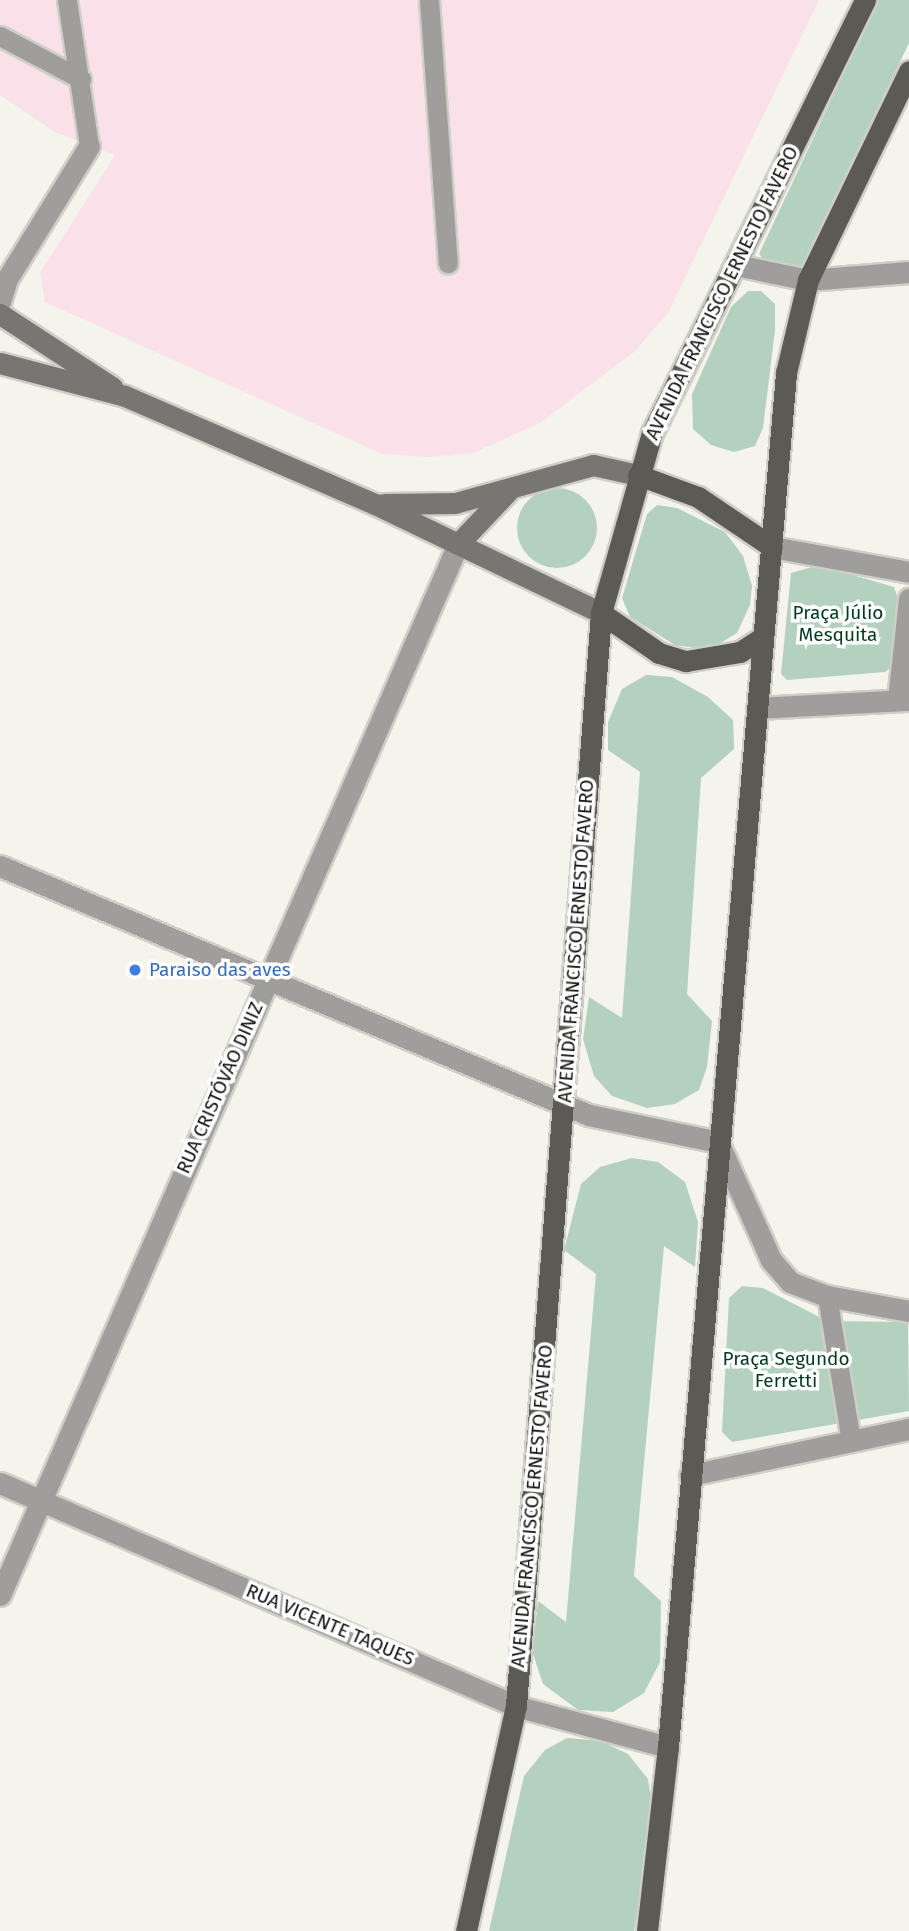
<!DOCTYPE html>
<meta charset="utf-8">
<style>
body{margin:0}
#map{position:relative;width:909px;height:1931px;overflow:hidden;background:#f4f3ec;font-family:"Fira Sans",sans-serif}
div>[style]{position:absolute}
.industrial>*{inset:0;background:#fae1e9}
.green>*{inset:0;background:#b4d1bf}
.round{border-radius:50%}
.roads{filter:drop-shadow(2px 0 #cfcfc8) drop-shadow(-2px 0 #cfcfc8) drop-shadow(0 2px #cfcfc8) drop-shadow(0 -2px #cfcfc8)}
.lane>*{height:19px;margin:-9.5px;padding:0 9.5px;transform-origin:9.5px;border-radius:9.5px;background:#9f9e9c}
.street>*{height:21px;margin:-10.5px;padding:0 10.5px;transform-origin:10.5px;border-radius:10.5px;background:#9f9e9c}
.secondary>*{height:21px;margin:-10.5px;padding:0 10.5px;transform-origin:10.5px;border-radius:10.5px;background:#787672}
.primary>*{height:21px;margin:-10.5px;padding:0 10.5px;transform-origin:10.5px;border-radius:10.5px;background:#5c5a55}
.dots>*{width:19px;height:19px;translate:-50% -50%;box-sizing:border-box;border:4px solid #fff;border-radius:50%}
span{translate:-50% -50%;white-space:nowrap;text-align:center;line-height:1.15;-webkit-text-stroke:7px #fff;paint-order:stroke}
.street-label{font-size:19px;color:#0f0f0d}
.park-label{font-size:19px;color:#003b21}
.shop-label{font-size:19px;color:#366cbe}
.left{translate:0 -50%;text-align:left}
</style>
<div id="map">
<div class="industrial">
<i style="clip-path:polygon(0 0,819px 0,668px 313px,634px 352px,540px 423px,473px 453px,429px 457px,382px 454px,45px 302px,40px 273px,115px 155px,55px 132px,0 95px)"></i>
</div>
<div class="green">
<i style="clip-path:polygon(878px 0,909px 0,909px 43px,801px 268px,767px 264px,759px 254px)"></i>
<i style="clip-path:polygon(748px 291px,761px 291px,775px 304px,775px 330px,763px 428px,755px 446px,734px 452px,711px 445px,693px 429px,692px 394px,731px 307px)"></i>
<i class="round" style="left:517px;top:488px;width:80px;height:80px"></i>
<i style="clip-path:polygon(657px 505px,677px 508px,725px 532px,743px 556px,752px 586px,750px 605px,737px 633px,709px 650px,675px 645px,630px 617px,622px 598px,647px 514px)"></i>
<i style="clip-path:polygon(819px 565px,894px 587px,900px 605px,893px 666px,885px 672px,787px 680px,781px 674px,791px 573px)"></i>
<i style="clip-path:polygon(646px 675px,672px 677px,708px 697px,733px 720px,734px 749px,701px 778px,687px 994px,712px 1021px,707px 1067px,699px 1090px,675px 1104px,647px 1108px,612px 1096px,594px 1076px,583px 1039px,589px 997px,622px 1018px,640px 772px,608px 750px,608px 722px,622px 689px)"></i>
<i style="clip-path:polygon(632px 1158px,658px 1162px,685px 1182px,698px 1222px,695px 1267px,664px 1246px,639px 1517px,634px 1576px,661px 1601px,660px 1662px,644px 1693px,613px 1712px,578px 1710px,543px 1684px,532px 1651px,538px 1601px,566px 1622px,596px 1274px,564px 1250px,581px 1184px,600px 1167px)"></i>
<i style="clip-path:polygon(742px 1286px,763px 1288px,827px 1321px,908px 1322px,909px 1411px,732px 1442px,722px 1432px,729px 1298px)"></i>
<i style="clip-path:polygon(567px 1738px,601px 1741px,628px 1754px,648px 1779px,653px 1812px,634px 1931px,489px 1931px,524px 1776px,545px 1750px)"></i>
</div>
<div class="roads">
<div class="lane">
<i style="left:67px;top:0;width:148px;rotate:81.4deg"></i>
<i style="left:429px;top:0;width:264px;rotate:85.9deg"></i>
<i style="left:0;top:36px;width:92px;rotate:28deg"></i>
<i style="left:827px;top:1296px;width:147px;rotate:80.6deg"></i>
</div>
<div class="street">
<i style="left:736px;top:265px;width:74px;rotate:11.8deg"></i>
<i style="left:808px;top:280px;width:101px;rotate:-4.5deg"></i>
<i style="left:0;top:302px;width:24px;rotate:-73deg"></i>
<i style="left:7px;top:279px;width:156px;rotate:-58.3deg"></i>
<i style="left:772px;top:547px;width:139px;rotate:10.3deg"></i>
<i style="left:898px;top:700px;width:102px;rotate:-83.8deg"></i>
<i style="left:759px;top:708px;width:150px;rotate:-3.1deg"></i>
<i style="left:0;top:866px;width:639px;rotate:22.92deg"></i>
<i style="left:589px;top:1115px;width:132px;rotate:11.8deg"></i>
<i style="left:718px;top:1142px;width:129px;rotate:65.8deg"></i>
<i style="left:771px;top:1260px;width:29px;rotate:49deg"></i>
<i style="left:790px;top:1282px;width:40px;rotate:21deg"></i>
<i style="left:827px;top:1296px;width:83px;rotate:10.4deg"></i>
<i style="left:690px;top:1475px;width:224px;rotate:-11.9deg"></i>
<i style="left:0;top:1483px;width:562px;rotate:23.37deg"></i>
<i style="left:516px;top:1706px;width:157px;rotate:15.1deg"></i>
<i style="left:0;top:1595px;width:1146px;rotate:-66.45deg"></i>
</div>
<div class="secondary">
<i style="left:0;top:314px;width:134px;rotate:33.1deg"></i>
<i style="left:0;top:363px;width:129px;rotate:14.8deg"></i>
<i style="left:125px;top:396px;width:272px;rotate:23.4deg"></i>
<i style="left:375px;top:504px;width:251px;rotate:25.7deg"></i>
<i style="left:384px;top:504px;width:71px;rotate:-0.8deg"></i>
<i style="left:455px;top:503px;width:143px;rotate:-15.4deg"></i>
<i style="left:593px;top:465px;width:46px;rotate:12.5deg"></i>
<i style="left:458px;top:544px;width:74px;rotate:-46.6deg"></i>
</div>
<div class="primary">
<i style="left:638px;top:475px;width:64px;rotate:20.1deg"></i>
<i style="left:698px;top:497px;width:89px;rotate:34deg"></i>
<i style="left:601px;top:613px;width:70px;rotate:34.6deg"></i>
<i style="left:659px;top:653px;width:28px;rotate:17deg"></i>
<i style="left:686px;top:661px;width:55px;rotate:-9.5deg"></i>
<i style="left:740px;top:652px;width:27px;rotate:-33deg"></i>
<i style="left:466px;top:1931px;width:230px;rotate:-77.5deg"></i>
<i style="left:516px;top:1706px;width:1096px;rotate:-85.55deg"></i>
<i style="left:601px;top:613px;width:187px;rotate:-74.2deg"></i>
<i style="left:652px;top:433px;width:483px;rotate:-63.8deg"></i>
<i style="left:647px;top:1931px;width:185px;rotate:-83.5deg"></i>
<i style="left:668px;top:1747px;width:1379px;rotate:-85.09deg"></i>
<i style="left:786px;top:373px;width:96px;rotate:-76.7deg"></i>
<i style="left:808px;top:280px;width:232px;rotate:-64.2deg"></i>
</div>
</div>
<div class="dots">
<i style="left:135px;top:970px;background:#3f7fe0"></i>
</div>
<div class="street-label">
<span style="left:722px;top:293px;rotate:-64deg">AVENIDA FRANCISCO ERNESTO FAVERO</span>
<span style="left:576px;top:941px;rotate:-86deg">AVENIDA FRANCISCO ERNESTO FAVERO</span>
<span style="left:220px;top:1088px;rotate:-66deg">RUA CRISTÓVÃO DINIZ</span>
<span style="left:532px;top:1506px;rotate:-85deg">AVENIDA FRANCISCO ERNESTO FAVERO</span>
<span style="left:330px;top:1625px;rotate:23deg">RUA VICENTE TAQUES</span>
</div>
<div class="park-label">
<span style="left:838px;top:624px">Praça Júlio<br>Mesquita</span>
<span style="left:786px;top:1370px">Praça Segundo<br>Ferretti</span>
</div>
<div class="shop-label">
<span class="left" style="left:149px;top:970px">Paraiso das aves</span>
</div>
</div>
